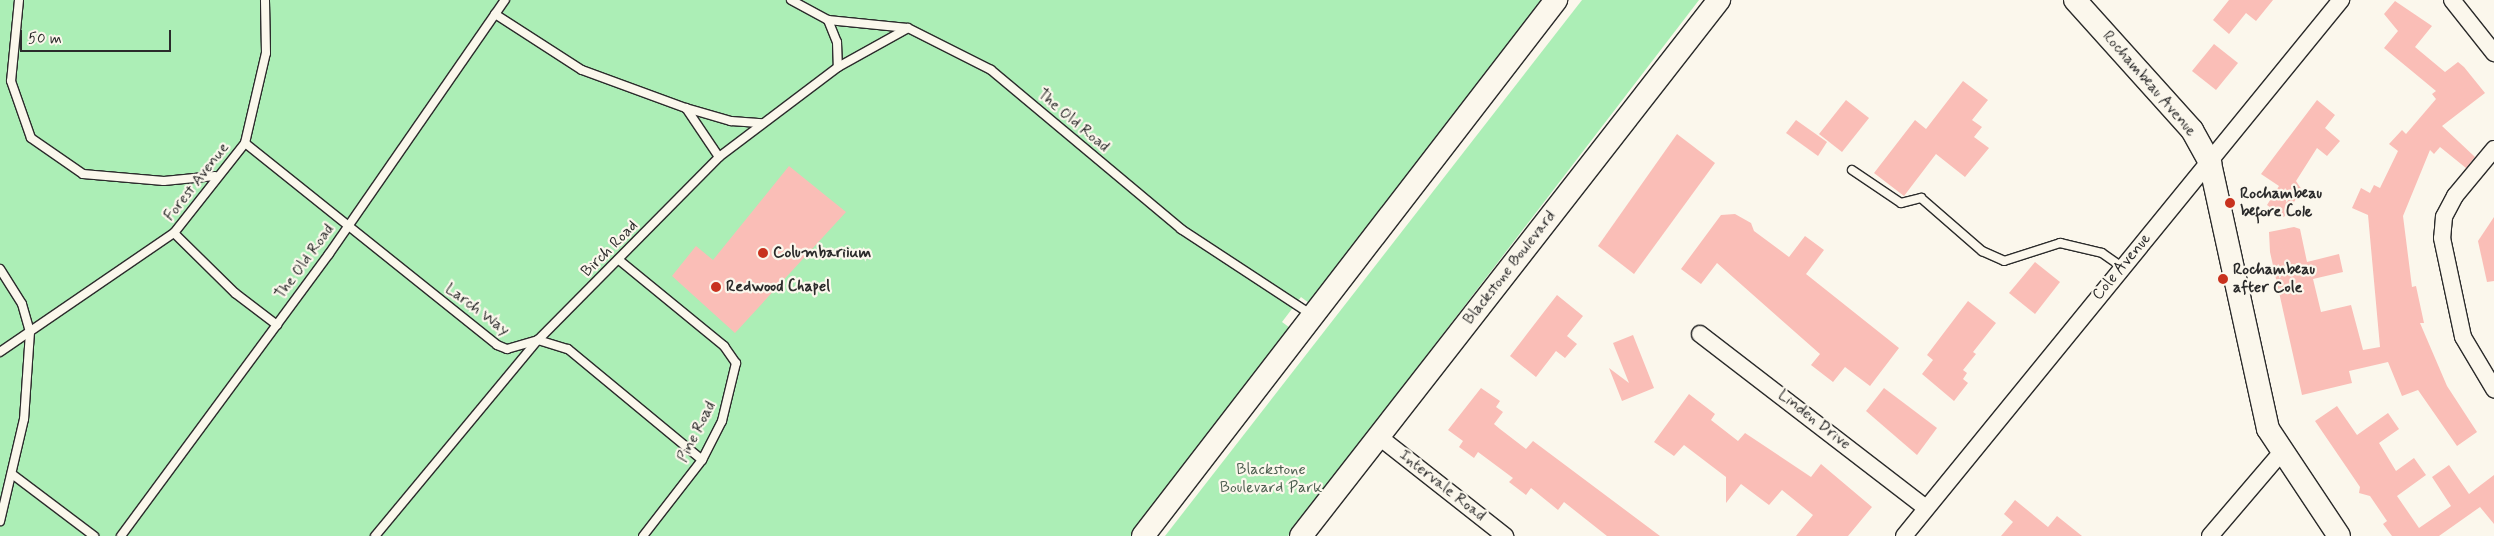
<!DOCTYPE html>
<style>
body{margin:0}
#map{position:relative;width:2494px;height:536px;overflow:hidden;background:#fbf7ec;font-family:Mynerve,sans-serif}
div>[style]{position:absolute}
.green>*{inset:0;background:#aceeb6}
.building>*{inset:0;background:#fabeb7}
.roads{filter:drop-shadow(1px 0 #2b2b2b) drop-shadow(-1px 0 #2b2b2b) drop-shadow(0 1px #2b2b2b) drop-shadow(0 -1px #2b2b2b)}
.lane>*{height:8px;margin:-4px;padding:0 4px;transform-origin:4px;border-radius:4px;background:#fbf7ec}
.street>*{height:16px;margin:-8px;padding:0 8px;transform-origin:8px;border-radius:8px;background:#fbf7ec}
.secondary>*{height:22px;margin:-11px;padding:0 11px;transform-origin:11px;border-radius:11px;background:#fbf7ec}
.dots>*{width:14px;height:14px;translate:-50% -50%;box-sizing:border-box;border:2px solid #fbf7ec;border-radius:50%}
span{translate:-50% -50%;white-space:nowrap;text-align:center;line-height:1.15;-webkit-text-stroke:4.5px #fbf7ec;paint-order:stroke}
.street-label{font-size:16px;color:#2b2b2b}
.poi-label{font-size:16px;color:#2b2b2b;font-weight:700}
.left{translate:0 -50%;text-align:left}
.park-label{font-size:16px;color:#4b5c4e}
.scale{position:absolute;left:20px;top:30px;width:151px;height:22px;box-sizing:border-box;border:2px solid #2b2b2b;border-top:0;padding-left:6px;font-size:15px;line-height:18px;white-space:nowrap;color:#2b2b2b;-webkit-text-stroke:4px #fbf7ec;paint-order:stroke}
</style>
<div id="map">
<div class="green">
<i style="clip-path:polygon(0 0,1556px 0,1317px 309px,1301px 297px,1282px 322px,1297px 333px,1140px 536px,0 536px)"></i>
<i style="clip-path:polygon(1582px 0,1699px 0,1288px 536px,1165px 536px)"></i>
</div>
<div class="building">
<i style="clip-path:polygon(2229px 0,2273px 0,2256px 21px,2246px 13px,2229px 34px,2213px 20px)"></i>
<i style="clip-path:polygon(2395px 1px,2432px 26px,2415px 47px,2445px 72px,2458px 62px,2464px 67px,2485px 93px,2442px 126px,2475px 157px,2466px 168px,2440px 147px,2434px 154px,2430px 150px,2403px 216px,2412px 287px,2416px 286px,2424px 323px,2420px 323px,2447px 386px,2477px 432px,2457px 446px,2418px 390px,2402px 396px,2388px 362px,2349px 371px,2352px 383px,2302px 395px,2270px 252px,2269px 232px,2294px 227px,2300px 229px,2307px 262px,2339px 254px,2343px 272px,2313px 279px,2321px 312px,2351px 305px,2363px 350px,2380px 347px,2368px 215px,2352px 208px,2361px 188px,2370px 193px,2374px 185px,2380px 188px,2398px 151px,2389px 144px,2402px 130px,2406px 134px,2436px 99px,2432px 94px,2436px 91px,2384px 48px,2398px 31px,2384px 14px)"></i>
<i style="clip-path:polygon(2214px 44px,2238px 63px,2216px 90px,2192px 71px)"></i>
<i style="clip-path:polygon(1963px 81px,1988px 100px,1972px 120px,1982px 127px,1974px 137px,1989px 148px,1965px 177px,1936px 154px,1904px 196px,1874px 173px,1915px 120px,1926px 129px)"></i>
<i style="clip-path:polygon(1846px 100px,1869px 118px,1842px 152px,1819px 134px)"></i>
<i style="clip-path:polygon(2317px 100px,2335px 115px,2325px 128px,2340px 141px,2327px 156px,2317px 148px,2296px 181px,2302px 190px,2284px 217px,2267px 205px,2279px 186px,2261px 174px)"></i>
<i style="clip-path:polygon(1796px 120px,1827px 142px,1818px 156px,1786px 133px)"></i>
<i style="clip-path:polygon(1677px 134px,1715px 163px,1634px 274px,1598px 246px)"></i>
<i style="clip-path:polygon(789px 166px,846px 212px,735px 333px,672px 276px,696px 246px,713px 260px)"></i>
<i style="clip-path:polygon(1735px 214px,1751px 223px,1754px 231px,1789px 257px,1805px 236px,1824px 250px,1806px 274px,1899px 348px,1870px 386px,1845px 367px,1833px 382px,1811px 365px,1820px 354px,1717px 263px,1701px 284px,1681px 269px,1721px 215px)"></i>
<i style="clip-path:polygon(2494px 217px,2494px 281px,2487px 282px,2478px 241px)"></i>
<i style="clip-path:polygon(2035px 262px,2060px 282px,2035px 314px,2009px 293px)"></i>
<i style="clip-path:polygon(1557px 295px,1583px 316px,1567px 336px,1577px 344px,1565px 358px,1556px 351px,1536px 377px,1510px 356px)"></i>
<i style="clip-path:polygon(1968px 301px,1996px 323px,1973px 352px,1976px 354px,1963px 370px,1967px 373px,1963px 379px,1968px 383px,1954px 401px,1922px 374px,1933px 360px,1927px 355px)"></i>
<i style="clip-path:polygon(1633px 335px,1654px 388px,1622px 401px,1609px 368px,1629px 383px,1613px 343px)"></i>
<i style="clip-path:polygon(1481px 388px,1500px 401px,1496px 407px,1503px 412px,1494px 424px,1500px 429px,1526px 449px,1533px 441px,1660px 536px,1607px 536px,1564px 502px,1558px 510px,1531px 488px,1526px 495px,1509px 482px,1513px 478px,1478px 452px,1474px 458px,1459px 447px,1463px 441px,1448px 430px)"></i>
<i style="clip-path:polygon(1884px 388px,1937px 428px,1917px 455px,1866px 411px)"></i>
<i style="clip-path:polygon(1689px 394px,1715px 414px,1711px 420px,1738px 441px,1745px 433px,1811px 477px,1821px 464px,1872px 507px,1848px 536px,1796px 536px,1813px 515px,1782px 490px,1769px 505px,1741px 484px,1726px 503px,1726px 477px,1684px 445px,1674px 456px,1654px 442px)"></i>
<i style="clip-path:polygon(2337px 406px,2357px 435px,2388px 413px,2399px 429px,2379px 443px,2396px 471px,2414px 458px,2426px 475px,2397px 496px,2419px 528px,2451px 506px,2432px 477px,2449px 465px,2469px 494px,2494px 475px,2494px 524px,2480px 507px,2439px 536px,2392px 536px,2383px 524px,2387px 521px,2370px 496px,2359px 493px,2360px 487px,2315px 421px)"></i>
<i style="clip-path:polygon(2015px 500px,2048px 527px,2057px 516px,2082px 536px,2001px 536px,2013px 522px,2004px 514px)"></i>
</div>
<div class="roads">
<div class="lane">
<i style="left:19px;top:0;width:81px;rotate:95.6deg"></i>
<i style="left:11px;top:81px;width:60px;rotate:70.7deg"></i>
<i style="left:31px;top:138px;width:63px;rotate:34.7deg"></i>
<i style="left:83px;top:174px;width:81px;rotate:4.9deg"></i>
<i style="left:164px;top:181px;width:51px;rotate:-5.6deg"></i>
<i style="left:791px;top:0;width:42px;rotate:28.4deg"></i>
<i style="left:828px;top:20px;width:80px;rotate:5.7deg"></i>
<i style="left:908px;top:28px;width:93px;rotate:26.8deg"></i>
<i style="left:991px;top:70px;width:248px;rotate:39.9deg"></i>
<i style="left:1181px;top:229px;width:157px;rotate:33.3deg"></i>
<i style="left:495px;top:14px;width:103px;rotate:32.8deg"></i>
<i style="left:582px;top:70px;width:111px;rotate:20.1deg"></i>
<i style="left:686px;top:108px;width:59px;rotate:56deg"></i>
<i style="left:828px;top:20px;width:24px;rotate:68deg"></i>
<i style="left:837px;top:42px;width:25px;rotate:88deg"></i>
<i style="left:686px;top:108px;width:47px;rotate:16.1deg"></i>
<i style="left:731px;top:121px;width:31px;rotate:4deg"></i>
<i style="left:245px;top:143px;width:323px;rotate:38.7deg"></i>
<i style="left:497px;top:345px;width:11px;rotate:22deg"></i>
<i style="left:507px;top:349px;width:32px;rotate:-16deg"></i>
<i style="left:538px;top:340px;width:31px;rotate:17deg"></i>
<i style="left:568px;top:349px;width:174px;rotate:39.6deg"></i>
<i style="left:1852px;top:170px;width:59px;rotate:34deg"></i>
<i style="left:1901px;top:203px;width:21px;rotate:-14deg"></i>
<i style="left:1921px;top:198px;width:81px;rotate:41deg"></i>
<i style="left:1982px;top:251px;width:24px;rotate:24deg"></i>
<i style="left:2004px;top:261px;width:59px;rotate:-17.8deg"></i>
<i style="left:2060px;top:243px;width:43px;rotate:13.4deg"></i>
<i style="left:2102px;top:253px;width:24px;rotate:35deg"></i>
<i style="left:174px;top:233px;width:86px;rotate:44.5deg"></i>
<i style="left:235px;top:293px;width:53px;rotate:37.3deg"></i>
<i style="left:619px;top:260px;width:136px;rotate:39.3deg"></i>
<i style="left:724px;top:346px;width:21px;rotate:55deg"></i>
<i style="left:736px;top:363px;width:60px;rotate:103.6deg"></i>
<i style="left:722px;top:421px;width:44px;rotate:117.1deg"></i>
<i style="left:702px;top:460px;width:96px;rotate:127.8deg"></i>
<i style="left:0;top:269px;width:41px;rotate:57.8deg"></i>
<i style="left:22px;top:304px;width:29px;rotate:74deg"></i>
<i style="left:30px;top:332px;width:87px;rotate:93.9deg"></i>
<i style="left:24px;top:419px;width:105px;rotate:103.2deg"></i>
<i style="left:0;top:352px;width:211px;rotate:-34.4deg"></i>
<i style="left:174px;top:233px;width:115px;rotate:-51.7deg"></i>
<i style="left:245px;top:143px;width:92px;rotate:-76.9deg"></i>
<i style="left:266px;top:53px;width:53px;rotate:-91.1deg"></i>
<i style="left:12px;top:474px;width:103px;rotate:37.1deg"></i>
<i style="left:121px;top:536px;width:350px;rotate:-53.6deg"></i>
<i style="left:329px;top:254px;width:309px;rotate:-55.3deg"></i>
<i style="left:375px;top:536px;width:255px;rotate:-50.3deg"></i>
<i style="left:538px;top:340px;width:257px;rotate:-45.3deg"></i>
<i style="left:719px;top:157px;width:149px;rotate:-37.1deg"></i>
<i style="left:838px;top:67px;width:80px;rotate:-29.1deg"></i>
</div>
<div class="street">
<i style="left:2452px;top:0;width:68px;rotate:51.6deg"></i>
<i style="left:2494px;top:149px;width:61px;rotate:129.7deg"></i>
<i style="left:2455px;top:196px;width:24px;rotate:118deg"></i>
<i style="left:2444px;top:217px;width:21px;rotate:95deg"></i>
<i style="left:2442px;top:238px;width:101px;rotate:78deg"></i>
<i style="left:2463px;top:337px;width:61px;rotate:59.2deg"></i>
<i style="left:1700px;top:334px;width:285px;rotate:37.6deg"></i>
<i style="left:1378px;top:436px;width:162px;rotate:38.2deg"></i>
<i style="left:1904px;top:536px;width:692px;rotate:-50.81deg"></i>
<i style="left:2210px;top:536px;width:109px;rotate:-49.5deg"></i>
</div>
<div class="secondary">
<i style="left:2075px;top:0;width:175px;rotate:48deg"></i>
<i style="left:2192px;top:130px;width:38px;rotate:61deg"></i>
<i style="left:2210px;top:163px;width:272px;rotate:77.7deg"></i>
<i style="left:2268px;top:429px;width:128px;rotate:56.4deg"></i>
<i style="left:1143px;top:536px;width:677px;rotate:-52.38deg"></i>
<i style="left:1301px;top:536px;width:680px;rotate:-52.05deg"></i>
</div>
</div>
<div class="dots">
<i style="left:2230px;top:203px;background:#c8321e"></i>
<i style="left:763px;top:253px;background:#c8321e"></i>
<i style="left:2223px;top:279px;background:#c8321e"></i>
<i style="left:716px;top:287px;background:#c8321e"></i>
</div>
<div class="street-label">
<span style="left:2149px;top:84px;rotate:49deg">Rochambeau Avenue</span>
<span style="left:1073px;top:121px;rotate:40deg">The Old Road</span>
<span style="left:197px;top:182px;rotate:-52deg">Forest Avenue</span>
<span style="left:610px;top:249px;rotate:-45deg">Birch Road</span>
<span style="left:305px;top:262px;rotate:-54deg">The Old Road</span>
<span style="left:2122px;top:267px;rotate:-50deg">Cole Avenue</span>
<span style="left:1510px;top:268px;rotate:-52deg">Blackstone Boulevard</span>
<span style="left:477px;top:310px;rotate:37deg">Larch Way</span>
<span style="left:1814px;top:420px;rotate:38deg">Linden Drive</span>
<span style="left:697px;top:432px;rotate:-63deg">Pine Road</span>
<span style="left:1442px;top:486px;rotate:38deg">Intervale Road</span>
</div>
<div class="poi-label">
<span class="left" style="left:2240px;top:203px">Rochambeau<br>before Cole</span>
<span class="left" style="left:773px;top:253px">Columbariium</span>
<span class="left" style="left:2233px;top:279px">Rochambeau<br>after Cole</span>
<span class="left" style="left:726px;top:287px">Redwood Chapel</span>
</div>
<div class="park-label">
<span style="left:1271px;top:479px">Blackstone<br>Boulevard Park</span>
</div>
<div class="scale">50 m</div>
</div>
